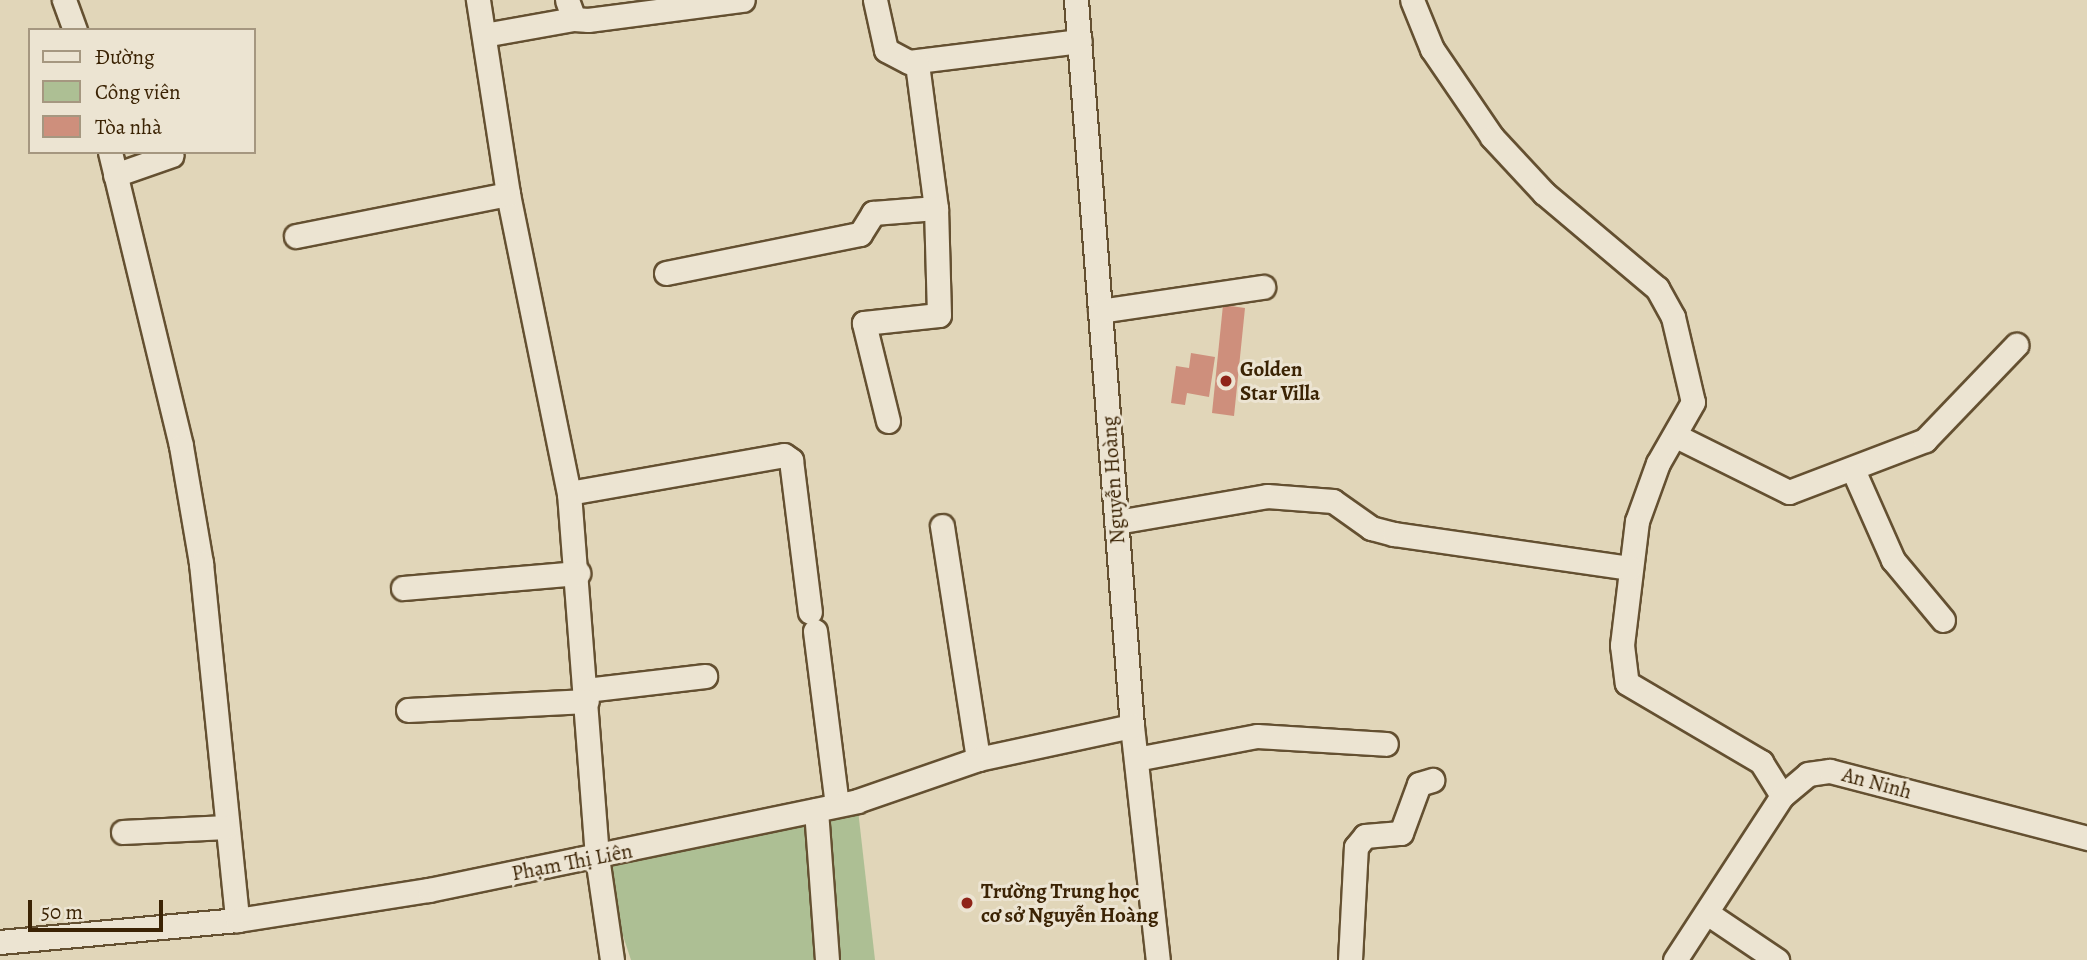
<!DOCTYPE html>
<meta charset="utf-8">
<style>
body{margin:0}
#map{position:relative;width:2087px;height:960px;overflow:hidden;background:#e1d6b9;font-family:Alegreya,serif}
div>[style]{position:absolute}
.green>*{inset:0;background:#adbf94}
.building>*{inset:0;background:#ce8f7c}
.roads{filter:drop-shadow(2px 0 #645031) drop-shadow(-2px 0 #645031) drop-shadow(0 2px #645031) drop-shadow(0 -2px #645031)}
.minor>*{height:23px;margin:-11.5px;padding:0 11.5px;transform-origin:11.5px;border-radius:11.5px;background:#ece4d2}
.dots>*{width:19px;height:19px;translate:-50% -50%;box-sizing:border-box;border:4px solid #ece4d2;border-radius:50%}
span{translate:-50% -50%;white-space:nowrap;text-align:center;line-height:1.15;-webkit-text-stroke:6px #ece4d2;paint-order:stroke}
.poi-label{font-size:21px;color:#3b2304;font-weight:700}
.left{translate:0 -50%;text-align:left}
.street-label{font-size:21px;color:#3b2304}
.legend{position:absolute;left:28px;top:28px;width:228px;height:126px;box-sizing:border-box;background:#ece4d2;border:2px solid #a59780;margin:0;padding:9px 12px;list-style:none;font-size:21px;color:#3b2304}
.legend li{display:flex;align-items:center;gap:14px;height:35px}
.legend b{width:35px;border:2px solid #a59780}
.scale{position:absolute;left:28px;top:900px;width:135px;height:32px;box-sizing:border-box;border:4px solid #3b2304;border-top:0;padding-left:9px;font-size:21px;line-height:24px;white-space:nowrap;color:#3b2304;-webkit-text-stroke:5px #ece4d2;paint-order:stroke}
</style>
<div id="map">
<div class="green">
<i style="clip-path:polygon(857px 801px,875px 960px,631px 960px,597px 857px)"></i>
</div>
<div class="building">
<i style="clip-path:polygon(1223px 305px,1245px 308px,1234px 416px,1212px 413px)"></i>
<i style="clip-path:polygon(1191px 353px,1215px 357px,1209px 397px,1187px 393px,1185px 405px,1171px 403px,1176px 366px,1189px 368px)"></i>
</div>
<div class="roads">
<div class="minor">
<i style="left:64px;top:0;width:32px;rotate:70deg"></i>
<i style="left:478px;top:0;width:196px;rotate:81.2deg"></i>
<i style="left:508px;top:194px;width:305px;rotate:78.5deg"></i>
<i style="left:569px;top:493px;width:365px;rotate:85.6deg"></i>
<i style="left:597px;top:857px;width:104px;rotate:81.7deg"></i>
<i style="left:567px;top:0;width:20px;rotate:70deg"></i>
<i style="left:574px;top:19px;width:14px;rotate:4deg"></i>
<i style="left:588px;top:20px;width:156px;rotate:-7.4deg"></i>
<i style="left:875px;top:0;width:51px;rotate:77.6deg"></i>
<i style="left:886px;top:50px;width:26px;rotate:28deg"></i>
<i style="left:909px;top:62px;width:172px;rotate:-7deg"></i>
<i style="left:1076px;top:0;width:728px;rotate:85.59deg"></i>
<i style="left:1132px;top:726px;width:235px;rotate:83.7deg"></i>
<i style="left:1412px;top:0;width:53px;rotate:67.8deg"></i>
<i style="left:1432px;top:49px;width:107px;rotate:55.7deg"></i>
<i style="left:1492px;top:137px;width:76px;rotate:47.1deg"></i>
<i style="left:1544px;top:193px;width:148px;rotate:40.1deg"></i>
<i style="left:1657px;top:288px;width:33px;rotate:61deg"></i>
<i style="left:1673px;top:317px;width:87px;rotate:76.8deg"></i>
<i style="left:1693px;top:402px;width:70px;rotate:119.8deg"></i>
<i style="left:1658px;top:463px;width:62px;rotate:109.9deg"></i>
<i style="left:1637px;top:521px;width:125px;rotate:96.9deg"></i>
<i style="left:1622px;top:645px;width:38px;rotate:83deg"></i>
<i style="left:1627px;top:683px;width:156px;rotate:30.5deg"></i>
<i style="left:1761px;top:762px;width:40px;rotate:58deg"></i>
<i style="left:484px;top:35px;width:91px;rotate:-10.1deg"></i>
<i style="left:110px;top:152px;width:302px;rotate:76.4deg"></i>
<i style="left:181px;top:446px;width:119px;rotate:80.3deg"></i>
<i style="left:201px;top:563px;width:359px;rotate:84.2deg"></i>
<i style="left:115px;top:175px;width:60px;rotate:-19.3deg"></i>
<i style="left:296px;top:236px;width:216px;rotate:-11.2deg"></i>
<i style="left:666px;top:273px;width:198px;rotate:-11.4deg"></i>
<i style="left:860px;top:234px;width:25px;rotate:-58deg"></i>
<i style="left:873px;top:213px;width:63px;rotate:-4.5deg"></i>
<i style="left:936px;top:208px;width:145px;rotate:-97.5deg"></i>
<i style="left:1100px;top:311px;width:165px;rotate:-8.4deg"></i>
<i style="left:888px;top:421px;width:101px;rotate:-103.8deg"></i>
<i style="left:864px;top:323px;width:75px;rotate:-6.1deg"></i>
<i style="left:939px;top:315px;width:107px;rotate:-91.6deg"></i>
<i style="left:1676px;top:436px;width:126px;rotate:26.4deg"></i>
<i style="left:1789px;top:492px;width:146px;rotate:-20.9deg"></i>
<i style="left:1925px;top:440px;width:132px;rotate:-46.2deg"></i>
<i style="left:1854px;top:472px;width:96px;rotate:66.1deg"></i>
<i style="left:1893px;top:560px;width:78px;rotate:50.2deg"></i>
<i style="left:569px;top:493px;width:218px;rotate:-10deg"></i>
<i style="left:784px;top:455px;width:9px;rotate:36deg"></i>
<i style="left:791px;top:460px;width:153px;rotate:82.9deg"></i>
<i style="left:1117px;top:522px;width:152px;rotate:-9.8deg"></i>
<i style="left:1267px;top:496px;width:66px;rotate:4.3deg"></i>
<i style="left:1333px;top:501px;width:47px;rotate:35.4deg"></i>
<i style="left:1371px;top:528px;width:24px;rotate:15deg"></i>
<i style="left:1394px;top:534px;width:238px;rotate:8.2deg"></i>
<i style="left:942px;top:526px;width:236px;rotate:81.2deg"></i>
<i style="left:403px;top:588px;width:176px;rotate:-4.9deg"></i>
<i style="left:815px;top:631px;width:175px;rotate:82.8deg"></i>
<i style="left:586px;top:690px;width:120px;rotate:-6.7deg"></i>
<i style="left:408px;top:710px;width:179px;rotate:-2.9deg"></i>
<i style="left:1136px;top:759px;width:123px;rotate:-10.8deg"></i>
<i style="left:1257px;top:736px;width:129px;rotate:3.5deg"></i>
<i style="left:816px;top:810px;width:150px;rotate:85.8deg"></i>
<i style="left:123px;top:832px;width:103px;rotate:-2.8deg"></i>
<i style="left:1710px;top:915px;width:81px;rotate:33.9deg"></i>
<i style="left:0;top:942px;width:238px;rotate:-5.3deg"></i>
<i style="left:237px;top:920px;width:194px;rotate:-8.9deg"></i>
<i style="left:429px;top:890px;width:437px;rotate:-11.7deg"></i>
<i style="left:857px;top:801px;width:128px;rotate:-19.1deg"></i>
<i style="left:978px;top:759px;width:157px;rotate:-12.1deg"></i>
<i style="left:1350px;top:960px;width:113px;rotate:-87deg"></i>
<i style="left:1356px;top:847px;width:14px;rotate:-51deg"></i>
<i style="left:1365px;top:836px;width:36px;rotate:-5deg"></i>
<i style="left:1401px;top:833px;width:52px;rotate:-69.8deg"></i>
<i style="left:1419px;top:784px;width:14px;rotate:-17deg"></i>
<i style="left:1675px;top:960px;width:196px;rotate:-56.9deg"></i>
<i style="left:1782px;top:796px;width:34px;rotate:-40deg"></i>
<i style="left:1808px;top:774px;width:22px;rotate:-8deg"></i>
<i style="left:1830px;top:771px;width:266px;rotate:14.6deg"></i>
</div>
</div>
<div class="dots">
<i style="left:1226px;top:381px;background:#8f2418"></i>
<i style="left:967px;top:903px;background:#8f2418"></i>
</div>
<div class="poi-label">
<span class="left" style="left:1240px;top:381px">Golden<br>Star Villa</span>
<span class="left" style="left:981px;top:903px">Trường Trung học<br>cơ sở Nguyễn Hoàng</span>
</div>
<div class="street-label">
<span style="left:1113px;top:480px;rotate:-94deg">Nguyễn Hoàng</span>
<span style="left:1877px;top:783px;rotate:15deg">An Ninh</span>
<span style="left:572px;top:862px;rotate:-11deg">Phạm Thị Liên</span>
</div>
<ul class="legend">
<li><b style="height:9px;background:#ece4d2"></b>Đường</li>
<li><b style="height:19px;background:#adbf94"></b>Công viên</li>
<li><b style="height:19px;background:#ce8f7c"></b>Tòa nhà</li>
</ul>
<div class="scale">50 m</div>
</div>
